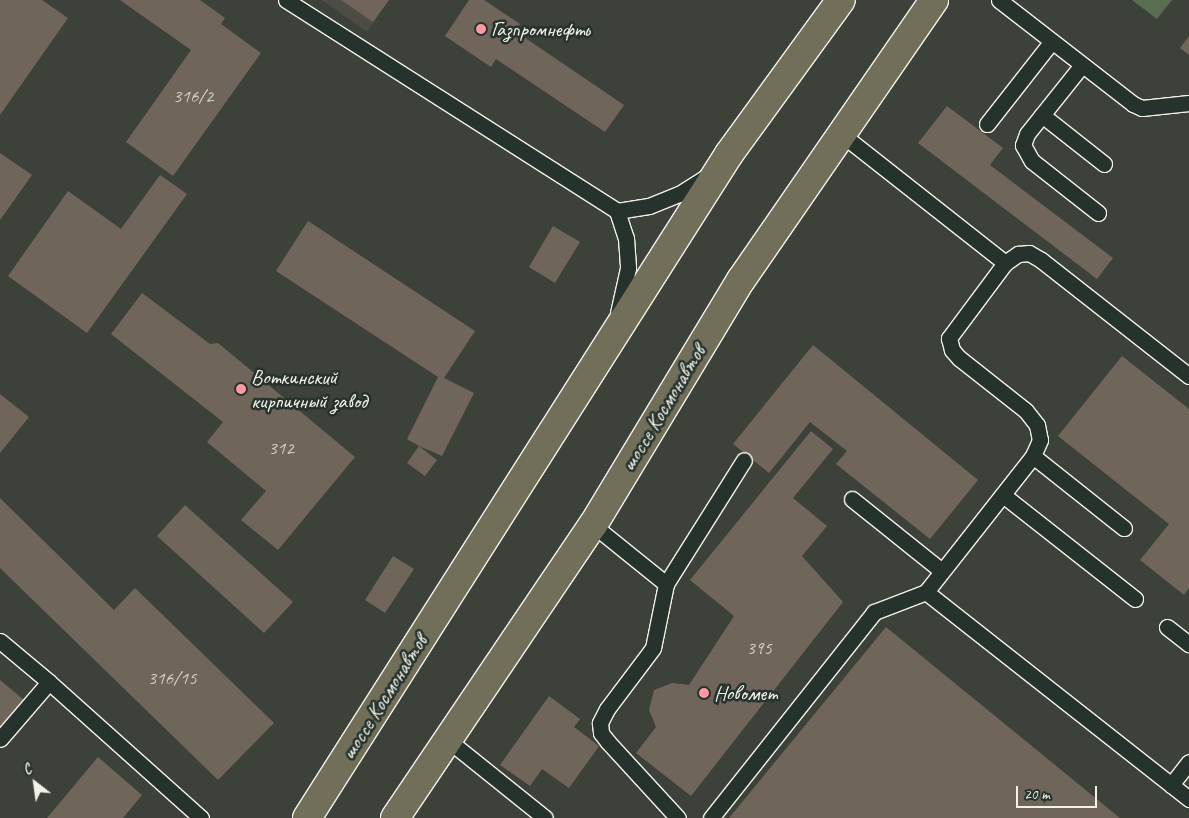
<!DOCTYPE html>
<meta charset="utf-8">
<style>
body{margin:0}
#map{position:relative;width:1189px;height:818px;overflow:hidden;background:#3c423a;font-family:Caveat,sans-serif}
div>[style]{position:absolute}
.built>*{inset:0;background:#4c4c44}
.green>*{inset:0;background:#5b6d50}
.building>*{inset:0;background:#70655a}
.roads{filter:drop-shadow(1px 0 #f4f1e8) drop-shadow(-1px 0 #f4f1e8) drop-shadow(0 1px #f4f1e8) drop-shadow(0 -1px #f4f1e8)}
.lane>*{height:15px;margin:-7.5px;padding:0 7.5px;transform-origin:7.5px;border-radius:7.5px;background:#26332d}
.primary>*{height:28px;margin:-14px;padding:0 14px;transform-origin:14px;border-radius:14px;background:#716e59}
.dots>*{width:14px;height:14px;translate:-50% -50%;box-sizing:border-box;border:2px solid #26332d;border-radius:50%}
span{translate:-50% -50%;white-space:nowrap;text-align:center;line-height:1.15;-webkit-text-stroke:5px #26332d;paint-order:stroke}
.number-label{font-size:19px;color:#d3cec4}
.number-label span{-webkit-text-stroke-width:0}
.poi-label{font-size:21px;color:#f4f1e8}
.left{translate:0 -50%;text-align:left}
.street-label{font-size:21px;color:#f4f1e8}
.north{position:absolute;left:10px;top:758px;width:50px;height:50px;-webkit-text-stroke:4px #26332d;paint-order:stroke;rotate:330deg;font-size:14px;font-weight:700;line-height:20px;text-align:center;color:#f4f1e8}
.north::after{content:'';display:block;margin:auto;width:18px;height:22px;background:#f4f1e8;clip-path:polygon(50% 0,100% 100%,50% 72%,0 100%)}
.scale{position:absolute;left:1016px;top:786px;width:81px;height:22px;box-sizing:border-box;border:2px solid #f4f1e8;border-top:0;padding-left:6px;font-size:15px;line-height:18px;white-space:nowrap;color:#f4f1e8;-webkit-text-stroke:4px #26332d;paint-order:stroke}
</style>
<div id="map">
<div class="built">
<i style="clip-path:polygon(322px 0,389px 0,367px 32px)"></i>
</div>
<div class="green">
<i style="clip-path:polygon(1132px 0,1172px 0,1157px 19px)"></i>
</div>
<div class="building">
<i style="clip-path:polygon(0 0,42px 0,68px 18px,0 115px)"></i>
<i style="clip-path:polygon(120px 0,200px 0,225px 18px,221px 24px,261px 53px,173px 176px,126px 142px,191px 50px)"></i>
<i style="clip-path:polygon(341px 0,389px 0,373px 22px)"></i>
<i style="clip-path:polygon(469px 0,484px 0,520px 24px,515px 31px,624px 105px,605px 132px,496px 59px,491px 67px,445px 36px)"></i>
<i style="clip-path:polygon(1189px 36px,1189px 55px,1180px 48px)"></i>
<i style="clip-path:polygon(947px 106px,1003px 148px,990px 165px,1113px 258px,1097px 279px,918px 143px)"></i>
<i style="clip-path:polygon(0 153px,32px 175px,0 220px)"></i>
<i style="clip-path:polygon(160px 175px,187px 194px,87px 333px,8px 276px,68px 191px,121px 229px)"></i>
<i style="clip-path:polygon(308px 221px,475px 331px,444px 378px,474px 393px,442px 456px,419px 446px,437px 460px,425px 476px,407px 463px,419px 446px,407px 439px,438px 377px,276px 271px)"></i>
<i style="clip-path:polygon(553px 226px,580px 242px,555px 283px,529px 267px)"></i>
<i style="clip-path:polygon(142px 293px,210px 344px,218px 343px,355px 457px,278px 550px,241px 520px,266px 491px,207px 442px,223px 422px,111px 334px)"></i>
<i style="clip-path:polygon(813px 345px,978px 480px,930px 539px,836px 464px,847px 451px,810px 422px,769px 473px,733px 444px)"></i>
<i style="clip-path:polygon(1122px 356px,1189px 409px,1189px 588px,1184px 595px,1140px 560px,1169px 524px,1058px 436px)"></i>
<i style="clip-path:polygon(0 394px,29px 417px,0 453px)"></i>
<i style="clip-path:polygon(811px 431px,833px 449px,793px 498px,827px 526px,802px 556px,843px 602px,691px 796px,636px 753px,656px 727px,649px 710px,654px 690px,672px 683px,689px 685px,734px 616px,690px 580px)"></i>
<i style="clip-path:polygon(0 498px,114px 610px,135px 588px,274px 723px,218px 780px,0 568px)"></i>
<i style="clip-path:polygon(185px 505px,293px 602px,264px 633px,157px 536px)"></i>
<i style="clip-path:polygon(393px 556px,414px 569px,385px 613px,365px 600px)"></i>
<i style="clip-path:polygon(886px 627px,1120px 818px,729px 818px)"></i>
<i style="clip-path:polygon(0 680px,24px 700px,0 727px)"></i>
<i style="clip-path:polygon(549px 696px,580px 719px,574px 727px,599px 746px,569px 788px,542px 769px,530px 786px,500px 765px)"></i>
<i style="clip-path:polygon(98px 757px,142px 795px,123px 818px,47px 818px)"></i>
</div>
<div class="roads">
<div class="lane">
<i style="left:286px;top:0;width:393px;rotate:32.5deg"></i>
<i style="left:617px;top:211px;width:28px;rotate:72deg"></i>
<i style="left:626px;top:238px;width:30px;rotate:86deg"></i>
<i style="left:628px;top:268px;width:46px;rotate:102.5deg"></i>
<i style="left:999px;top:0;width:170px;rotate:37.8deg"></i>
<i style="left:1133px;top:104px;width:10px;rotate:24deg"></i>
<i style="left:1142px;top:108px;width:47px;rotate:-6.1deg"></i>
<i style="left:1082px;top:65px;width:88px;rotate:128.6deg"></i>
<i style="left:1027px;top:134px;width:12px;rotate:110deg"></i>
<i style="left:1023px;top:145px;width:18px;rotate:61deg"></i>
<i style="left:1032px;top:161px;width:84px;rotate:38.2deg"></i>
<i style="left:1042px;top:115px;width:79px;rotate:38.3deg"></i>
<i style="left:987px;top:124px;width:105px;rotate:-51.9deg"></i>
<i style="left:840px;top:133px;width:210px;rotate:38.2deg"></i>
<i style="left:1005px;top:263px;width:16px;rotate:-35deg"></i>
<i style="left:1018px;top:254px;width:11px;rotate:-5deg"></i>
<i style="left:1029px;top:253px;width:14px;rotate:30deg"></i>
<i style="left:1041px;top:260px;width:188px;rotate:38.1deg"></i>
<i style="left:617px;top:211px;width:32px;rotate:-9deg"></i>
<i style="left:649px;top:206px;width:32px;rotate:-22deg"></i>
<i style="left:679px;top:194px;width:34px;rotate:-32deg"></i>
<i style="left:1005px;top:263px;width:94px;rotate:126.7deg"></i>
<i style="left:949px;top:338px;width:12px;rotate:76deg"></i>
<i style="left:952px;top:350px;width:11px;rotate:49deg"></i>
<i style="left:959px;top:358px;width:85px;rotate:38.3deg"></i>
<i style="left:1026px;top:411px;width:18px;rotate:52deg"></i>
<i style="left:1037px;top:425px;width:15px;rotate:79deg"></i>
<i style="left:1040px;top:440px;width:17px;rotate:114deg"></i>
<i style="left:1033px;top:456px;width:173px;rotate:128.2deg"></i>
<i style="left:926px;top:592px;width:335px;rotate:38.2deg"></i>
<i style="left:1033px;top:456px;width:116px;rotate:38.4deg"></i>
<i style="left:1003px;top:495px;width:168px;rotate:38.2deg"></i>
<i style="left:852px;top:499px;width:115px;rotate:38.7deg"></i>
<i style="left:593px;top:525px;width:94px;rotate:38.9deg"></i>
<i style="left:666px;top:584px;width:65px;rotate:101.5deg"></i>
<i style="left:653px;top:648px;width:76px;rotate:127deg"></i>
<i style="left:607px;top:709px;width:16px;rotate:117deg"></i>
<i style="left:600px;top:723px;width:10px;rotate:84deg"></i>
<i style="left:601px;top:733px;width:11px;rotate:52deg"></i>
<i style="left:608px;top:742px;width:103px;rotate:47.4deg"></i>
<i style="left:666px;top:584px;width:146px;rotate:-57.8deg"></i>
<i style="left:1167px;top:627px;width:28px;rotate:38deg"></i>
<i style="left:0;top:641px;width:64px;rotate:39.9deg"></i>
<i style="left:49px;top:682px;width:75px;rotate:130.7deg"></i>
<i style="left:49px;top:682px;width:204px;rotate:41.8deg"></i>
<i style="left:448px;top:740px;width:124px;rotate:38.8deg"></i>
<i style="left:1171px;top:785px;width:29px;rotate:-52deg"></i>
<i style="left:711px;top:818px;width:263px;rotate:-51.6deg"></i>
<i style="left:874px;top:612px;width:56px;rotate:-21deg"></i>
</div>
<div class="primary">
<i style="left:307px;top:818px;width:787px;rotate:-57.56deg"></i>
<i style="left:729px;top:154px;width:190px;rotate:-54deg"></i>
<i style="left:395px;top:818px;width:354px;rotate:-56deg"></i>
<i style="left:593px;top:525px;width:286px;rotate:-58.9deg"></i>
<i style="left:741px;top:280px;width:340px;rotate:-55.4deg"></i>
</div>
</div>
<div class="dots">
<i style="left:481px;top:29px;background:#ff9aa2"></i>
<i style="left:241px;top:389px;background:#ff9aa2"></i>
<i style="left:704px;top:693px;background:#ff9aa2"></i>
</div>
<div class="number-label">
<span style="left:193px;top:97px">316/2</span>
<span style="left:281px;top:449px">312</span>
<span style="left:759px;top:649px">395</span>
<span style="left:172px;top:679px">316/15</span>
</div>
<div class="poi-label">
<span class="left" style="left:491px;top:29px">Газпромнефть</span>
<span class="left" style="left:251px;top:389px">Воткинский<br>кирпичный завод</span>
<span class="left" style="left:714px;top:693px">Новомет</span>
</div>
<div class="street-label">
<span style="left:663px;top:408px;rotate:-59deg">шоссе Космонавтов</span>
<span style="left:384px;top:697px;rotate:-58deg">шоссе Космонавтов</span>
</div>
<div class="north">С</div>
<div class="scale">20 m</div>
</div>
